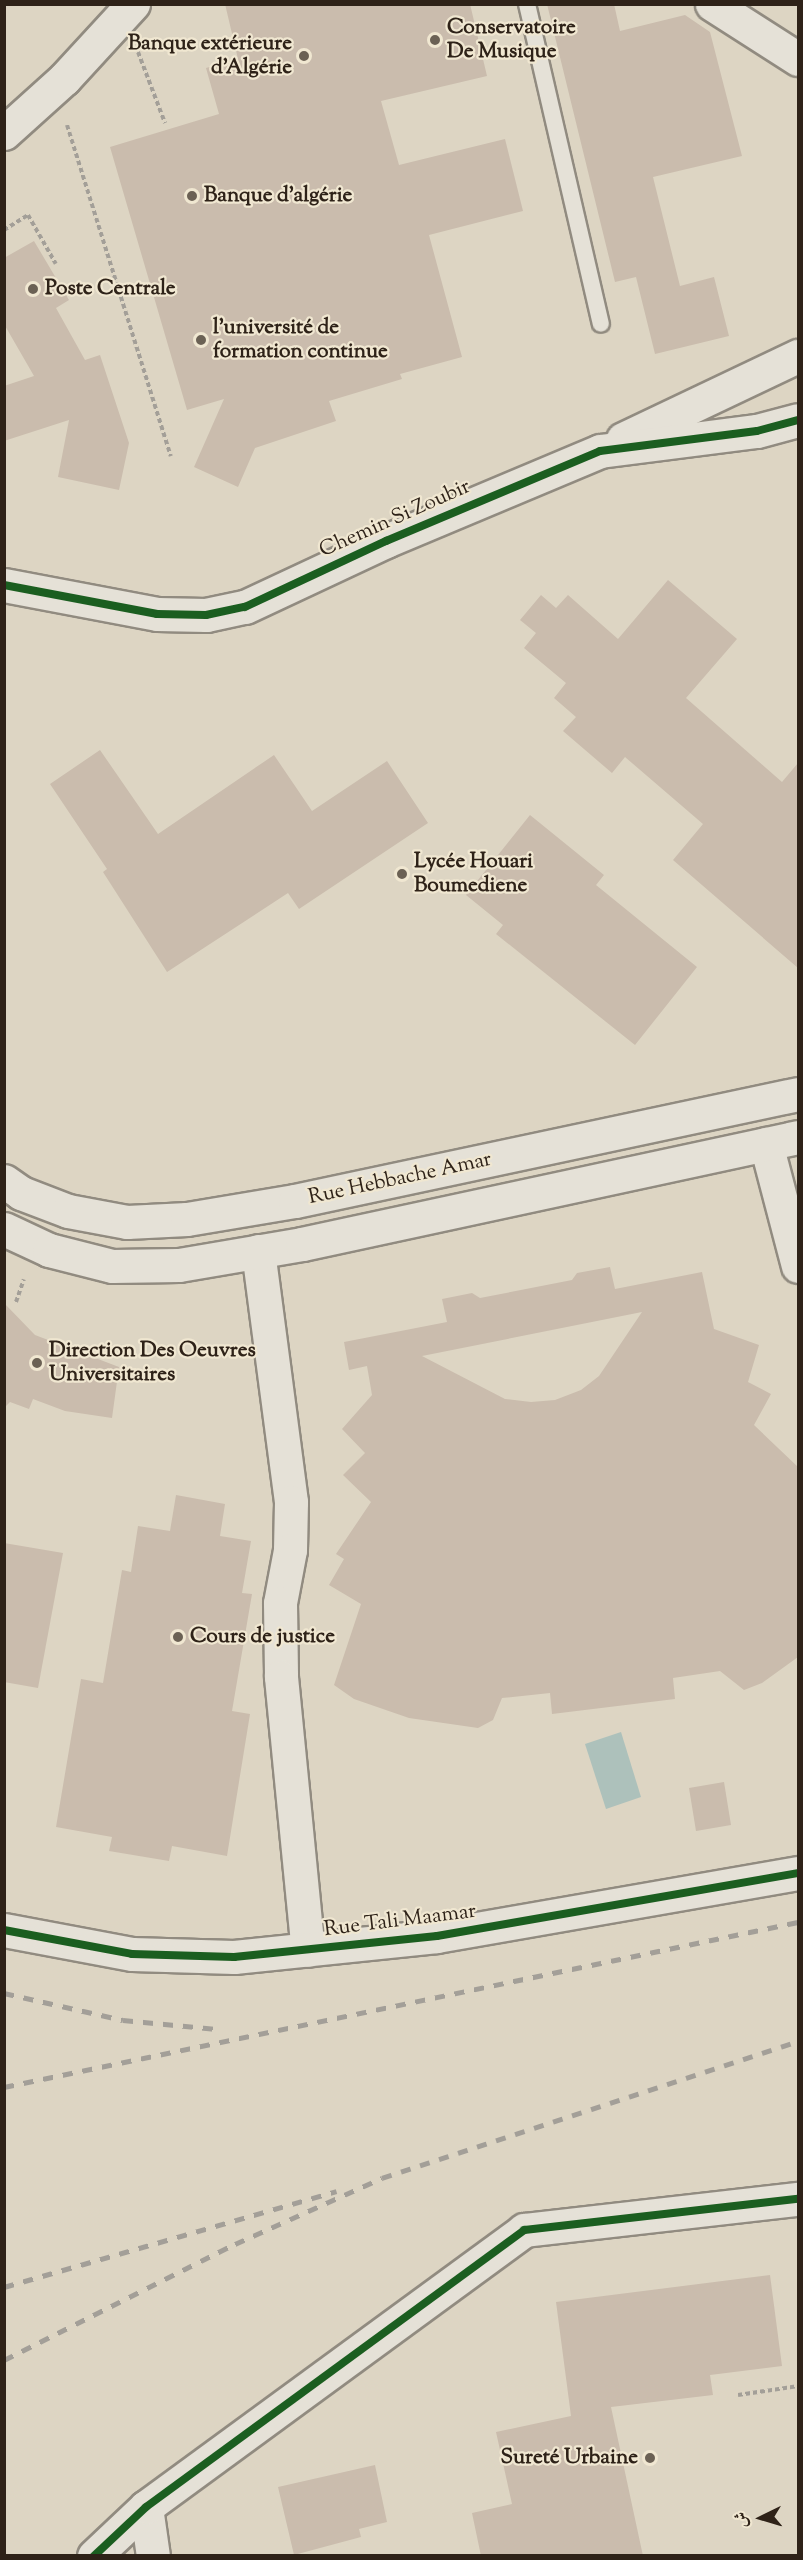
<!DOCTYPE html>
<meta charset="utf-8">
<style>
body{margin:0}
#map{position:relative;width:803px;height:2560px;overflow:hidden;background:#ddd5c3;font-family:"Sorts Mill Goudy",Amiri,serif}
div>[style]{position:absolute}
.water>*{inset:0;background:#adc1bb}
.building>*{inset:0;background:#cabcad}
.path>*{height:4px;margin-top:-2px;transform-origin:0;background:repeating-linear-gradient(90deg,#a39f98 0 4.5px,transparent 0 7.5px)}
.roads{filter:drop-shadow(2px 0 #918b80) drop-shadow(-2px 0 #918b80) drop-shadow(0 2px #918b80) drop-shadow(0 -2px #918b80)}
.lane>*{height:16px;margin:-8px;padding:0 8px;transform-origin:8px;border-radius:8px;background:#e5e1d7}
.street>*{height:33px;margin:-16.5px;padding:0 16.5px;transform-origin:16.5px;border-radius:16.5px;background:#e5e1d7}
.secondary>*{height:33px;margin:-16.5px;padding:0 16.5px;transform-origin:16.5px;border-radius:16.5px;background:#e5e1d7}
.rail>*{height:4.5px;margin-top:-2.25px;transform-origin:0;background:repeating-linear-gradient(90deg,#a39f98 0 10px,transparent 0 20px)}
.cycleway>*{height:8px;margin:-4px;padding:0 4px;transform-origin:4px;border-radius:4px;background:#1b5e20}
.dots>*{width:16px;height:16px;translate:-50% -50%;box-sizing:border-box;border:3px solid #f0e7d1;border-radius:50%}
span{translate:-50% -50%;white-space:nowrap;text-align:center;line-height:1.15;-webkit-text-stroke:4.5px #f0e7d1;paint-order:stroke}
.poi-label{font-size:21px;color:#2e2218;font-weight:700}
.left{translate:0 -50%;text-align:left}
.right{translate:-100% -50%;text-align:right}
.street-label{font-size:21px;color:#2e2218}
.frame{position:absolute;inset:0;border:6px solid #2e2218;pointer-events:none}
.north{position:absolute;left:731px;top:2488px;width:60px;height:60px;-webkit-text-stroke:4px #f0e7d1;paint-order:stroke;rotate:265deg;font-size:16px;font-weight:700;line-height:24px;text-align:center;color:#2e2218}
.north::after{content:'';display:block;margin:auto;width:21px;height:27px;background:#2e2218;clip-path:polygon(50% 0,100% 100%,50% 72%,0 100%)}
</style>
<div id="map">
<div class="water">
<i style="clip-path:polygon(621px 1732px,641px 1797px,606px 1809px,585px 1744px)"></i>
</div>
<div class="building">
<i style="clip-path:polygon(225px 4px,470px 4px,487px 76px,381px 101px,399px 165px,505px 139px,523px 211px,429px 235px,462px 357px,400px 374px,402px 379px,329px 401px,336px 421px,255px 448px,238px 487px,194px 467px,224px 399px,187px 410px,110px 147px,219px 114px,206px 68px,238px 59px)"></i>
<i style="clip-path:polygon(547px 4px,614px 4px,620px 31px,685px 15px,710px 32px,742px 156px,653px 177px,680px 286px,714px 277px,729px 336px,655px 354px,636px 277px,615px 282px)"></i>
<i style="clip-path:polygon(34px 241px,69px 300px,56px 308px,85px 360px,100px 355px,129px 443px,119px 490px,58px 477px,69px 420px,4px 441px,4px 386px,34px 376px,4px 324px,4px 258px)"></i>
<i style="clip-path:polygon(668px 580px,737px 639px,686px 698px,782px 782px,798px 763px,798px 968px,673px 860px,703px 824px,625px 757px,612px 773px,563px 731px,576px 717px,554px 698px,566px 683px,524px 648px,536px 633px,520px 620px,541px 595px,556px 608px,568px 595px,618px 639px)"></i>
<i style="clip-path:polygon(100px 750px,158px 834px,274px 755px,312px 811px,387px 761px,428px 823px,299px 909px,288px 893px,167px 972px,103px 872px,107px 869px,50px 784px)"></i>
<i style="clip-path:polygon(530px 815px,604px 875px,596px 885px,697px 967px,635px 1045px,496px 934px,503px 925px,466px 895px)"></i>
<i style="clip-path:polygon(evenodd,610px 1267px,615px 1289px,702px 1272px,714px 1329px,759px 1345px,748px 1382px,771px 1394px,754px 1425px,798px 1467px,798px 1657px,762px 1683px,744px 1690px,720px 1671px,673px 1678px,675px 1699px,552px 1714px,550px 1693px,502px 1698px,493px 1720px,478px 1728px,409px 1718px,354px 1699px,334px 1685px,361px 1604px,329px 1585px,344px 1559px,336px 1554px,371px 1502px,343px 1475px,365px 1453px,342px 1429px,372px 1395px,367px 1366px,349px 1370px,344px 1342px,447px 1322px,442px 1299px,472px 1293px,480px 1298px,572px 1280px,577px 1273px,610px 1267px,642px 1312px,599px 1376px,581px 1390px,555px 1400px,531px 1402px,505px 1399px,422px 1356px,642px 1312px)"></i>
<i style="clip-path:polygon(4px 1303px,35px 1335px,119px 1367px,112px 1418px,65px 1411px,33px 1399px,29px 1409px,10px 1402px,4px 1408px)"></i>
<i style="clip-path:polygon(176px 1495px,225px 1504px,220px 1536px,251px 1541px,242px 1593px,252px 1594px,232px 1711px,250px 1714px,227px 1856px,172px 1846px,169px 1861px,109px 1851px,112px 1837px,56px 1827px,81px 1679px,103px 1683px,122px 1570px,131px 1572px,138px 1526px,170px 1531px)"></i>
<i style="clip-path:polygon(4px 1543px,63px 1553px,38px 1688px,4px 1682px)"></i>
<i style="clip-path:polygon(724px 1782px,731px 1825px,696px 1831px,689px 1788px)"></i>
<i style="clip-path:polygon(770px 2275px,782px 2366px,710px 2375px,713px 2395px,611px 2407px,643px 2556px,481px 2556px,472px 2513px,512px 2504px,496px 2432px,571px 2416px,556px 2302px)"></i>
<i style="clip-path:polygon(375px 2465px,387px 2522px,359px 2529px,361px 2537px,294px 2555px,278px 2487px)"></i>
</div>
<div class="path">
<i style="left:138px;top:52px;width:76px;rotate:69.2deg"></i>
<i style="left:67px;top:125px;width:347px;rotate:72.6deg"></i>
<i style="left:4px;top:230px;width:28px;rotate:-32deg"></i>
<i style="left:28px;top:215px;width:56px;rotate:60.3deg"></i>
<i style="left:16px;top:1302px;width:24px;rotate:-71deg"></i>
<i style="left:738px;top:2395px;width:61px;rotate:-8.5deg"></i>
</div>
<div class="roads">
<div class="lane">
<i style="left:527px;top:4px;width:328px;rotate:77deg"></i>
</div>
<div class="street">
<i style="left:712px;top:4px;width:102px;rotate:32.6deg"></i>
<i style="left:4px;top:133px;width:81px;rotate:-42deg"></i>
<i style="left:64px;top:79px;width:102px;rotate:-47.4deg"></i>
<i style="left:623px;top:439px;width:194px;rotate:-25.4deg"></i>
<i style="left:4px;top:585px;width:156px;rotate:10.7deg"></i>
<i style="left:157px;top:614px;width:49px;rotate:1.2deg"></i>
<i style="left:206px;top:615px;width:40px;rotate:-12deg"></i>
<i style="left:245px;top:607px;width:156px;rotate:-25.1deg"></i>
<i style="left:386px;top:541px;width:232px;rotate:-22.8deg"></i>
<i style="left:600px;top:451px;width:158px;rotate:-7.3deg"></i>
<i style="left:757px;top:431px;width:42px;rotate:-15deg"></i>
<i style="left:766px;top:1144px;width:126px;rotate:75.3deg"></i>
<i style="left:258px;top:1251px;width:253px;rotate:82.5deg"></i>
<i style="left:291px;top:1502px;width:48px;rotate:91.2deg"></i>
<i style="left:290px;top:1550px;width:54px;rotate:100.7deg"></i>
<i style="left:280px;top:1603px;width:74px;rotate:89.2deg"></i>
<i style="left:281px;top:1677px;width:274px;rotate:84.4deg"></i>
<i style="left:4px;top:1930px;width:130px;rotate:10.6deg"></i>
<i style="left:132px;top:1954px;width:102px;rotate:1.7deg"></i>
<i style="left:234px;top:1957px;width:204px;rotate:-5.9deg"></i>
<i style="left:437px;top:1936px;width:366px;rotate:-9.9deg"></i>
<i style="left:146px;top:2507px;width:49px;rotate:81.9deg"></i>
<i style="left:94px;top:2556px;width:71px;rotate:-43.3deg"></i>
<i style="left:146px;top:2507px;width:469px;rotate:-36.2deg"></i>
<i style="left:524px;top:2230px;width:276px;rotate:-6.5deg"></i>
</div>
<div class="secondary">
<i style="left:4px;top:1181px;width:21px;rotate:35deg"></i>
<i style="left:21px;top:1193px;width:50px;rotate:21deg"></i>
<i style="left:68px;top:1211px;width:60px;rotate:10.6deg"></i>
<i style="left:127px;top:1222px;width:60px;rotate:-2.9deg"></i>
<i style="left:187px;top:1219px;width:109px;rotate:-9.5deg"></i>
<i style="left:295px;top:1201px;width:514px;rotate:-12.01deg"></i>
<i style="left:4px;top:1229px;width:50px;rotate:25deg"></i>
<i style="left:49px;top:1250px;width:65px;rotate:14.3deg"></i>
<i style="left:112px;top:1266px;width:67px;rotate:-0.9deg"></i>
<i style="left:179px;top:1265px;width:125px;rotate:-9.7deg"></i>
<i style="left:302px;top:1244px;width:507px;rotate:-12.17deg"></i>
</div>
</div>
<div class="rail">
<i style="left:4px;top:1993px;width:122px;rotate:12.8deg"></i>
<i style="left:123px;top:2020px;width:94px;rotate:5.5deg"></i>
<i style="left:4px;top:2087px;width:811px;rotate:-11.74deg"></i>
<i style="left:4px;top:2287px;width:346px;rotate:-16.1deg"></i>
<i style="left:4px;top:2360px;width:258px;rotate:-26.7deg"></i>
<i style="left:235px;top:2244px;width:161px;rotate:-24.2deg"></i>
<i style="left:382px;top:2178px;width:438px;rotate:-18.2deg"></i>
</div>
<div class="cycleway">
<i style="left:4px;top:585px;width:156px;rotate:10.7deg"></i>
<i style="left:157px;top:614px;width:49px;rotate:1.2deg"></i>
<i style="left:206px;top:615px;width:40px;rotate:-12deg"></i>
<i style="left:245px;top:607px;width:156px;rotate:-25.1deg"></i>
<i style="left:386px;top:541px;width:232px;rotate:-22.8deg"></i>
<i style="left:600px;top:451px;width:158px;rotate:-7.3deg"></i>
<i style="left:757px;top:431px;width:42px;rotate:-15deg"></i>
<i style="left:4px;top:1930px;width:130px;rotate:10.6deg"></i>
<i style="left:132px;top:1954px;width:102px;rotate:1.7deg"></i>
<i style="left:234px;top:1957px;width:204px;rotate:-5.9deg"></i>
<i style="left:437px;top:1936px;width:366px;rotate:-9.9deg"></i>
<i style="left:94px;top:2556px;width:71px;rotate:-43.3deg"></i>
<i style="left:146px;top:2507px;width:469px;rotate:-36.2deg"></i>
<i style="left:524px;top:2230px;width:276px;rotate:-6.5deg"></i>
</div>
<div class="dots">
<i style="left:435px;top:40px;background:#6b6154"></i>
<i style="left:304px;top:56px;background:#6b6154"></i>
<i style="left:192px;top:196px;background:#6b6154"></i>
<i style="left:33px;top:289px;background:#6b6154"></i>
<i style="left:201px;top:340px;background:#6b6154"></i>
<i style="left:402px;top:874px;background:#6b6154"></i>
<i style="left:37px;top:1363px;background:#6b6154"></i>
<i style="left:178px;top:1637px;background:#6b6154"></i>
<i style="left:650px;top:2458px;background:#6b6154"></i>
</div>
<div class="poi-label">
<span class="left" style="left:447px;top:40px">Conservatoire<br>De Musique</span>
<span class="right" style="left:292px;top:56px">Banque extérieure<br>d'Algérie</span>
<span class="left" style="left:204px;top:196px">Banque d'algérie</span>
<span class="left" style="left:45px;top:289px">Poste Centrale</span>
<span class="left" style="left:213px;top:340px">l'université de<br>formation continue</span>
<span class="left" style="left:414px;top:874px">Lycée Houari<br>Boumediene</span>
<span class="left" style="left:49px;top:1363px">Direction Des Oeuvres<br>Universitaires</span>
<span class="left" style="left:190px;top:1637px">Cours de justice</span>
<span class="right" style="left:638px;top:2458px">Sureté Urbaine</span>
</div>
<div class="street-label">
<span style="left:395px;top:519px;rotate:-24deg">Chemin Si Zoubir</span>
<span style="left:400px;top:1179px;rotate:-12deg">Rue Hebbache Amar</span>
<span style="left:400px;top:1921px;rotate:-7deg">Rue Tali Maamar</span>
</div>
<div class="frame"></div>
<div class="north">ش</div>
</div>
